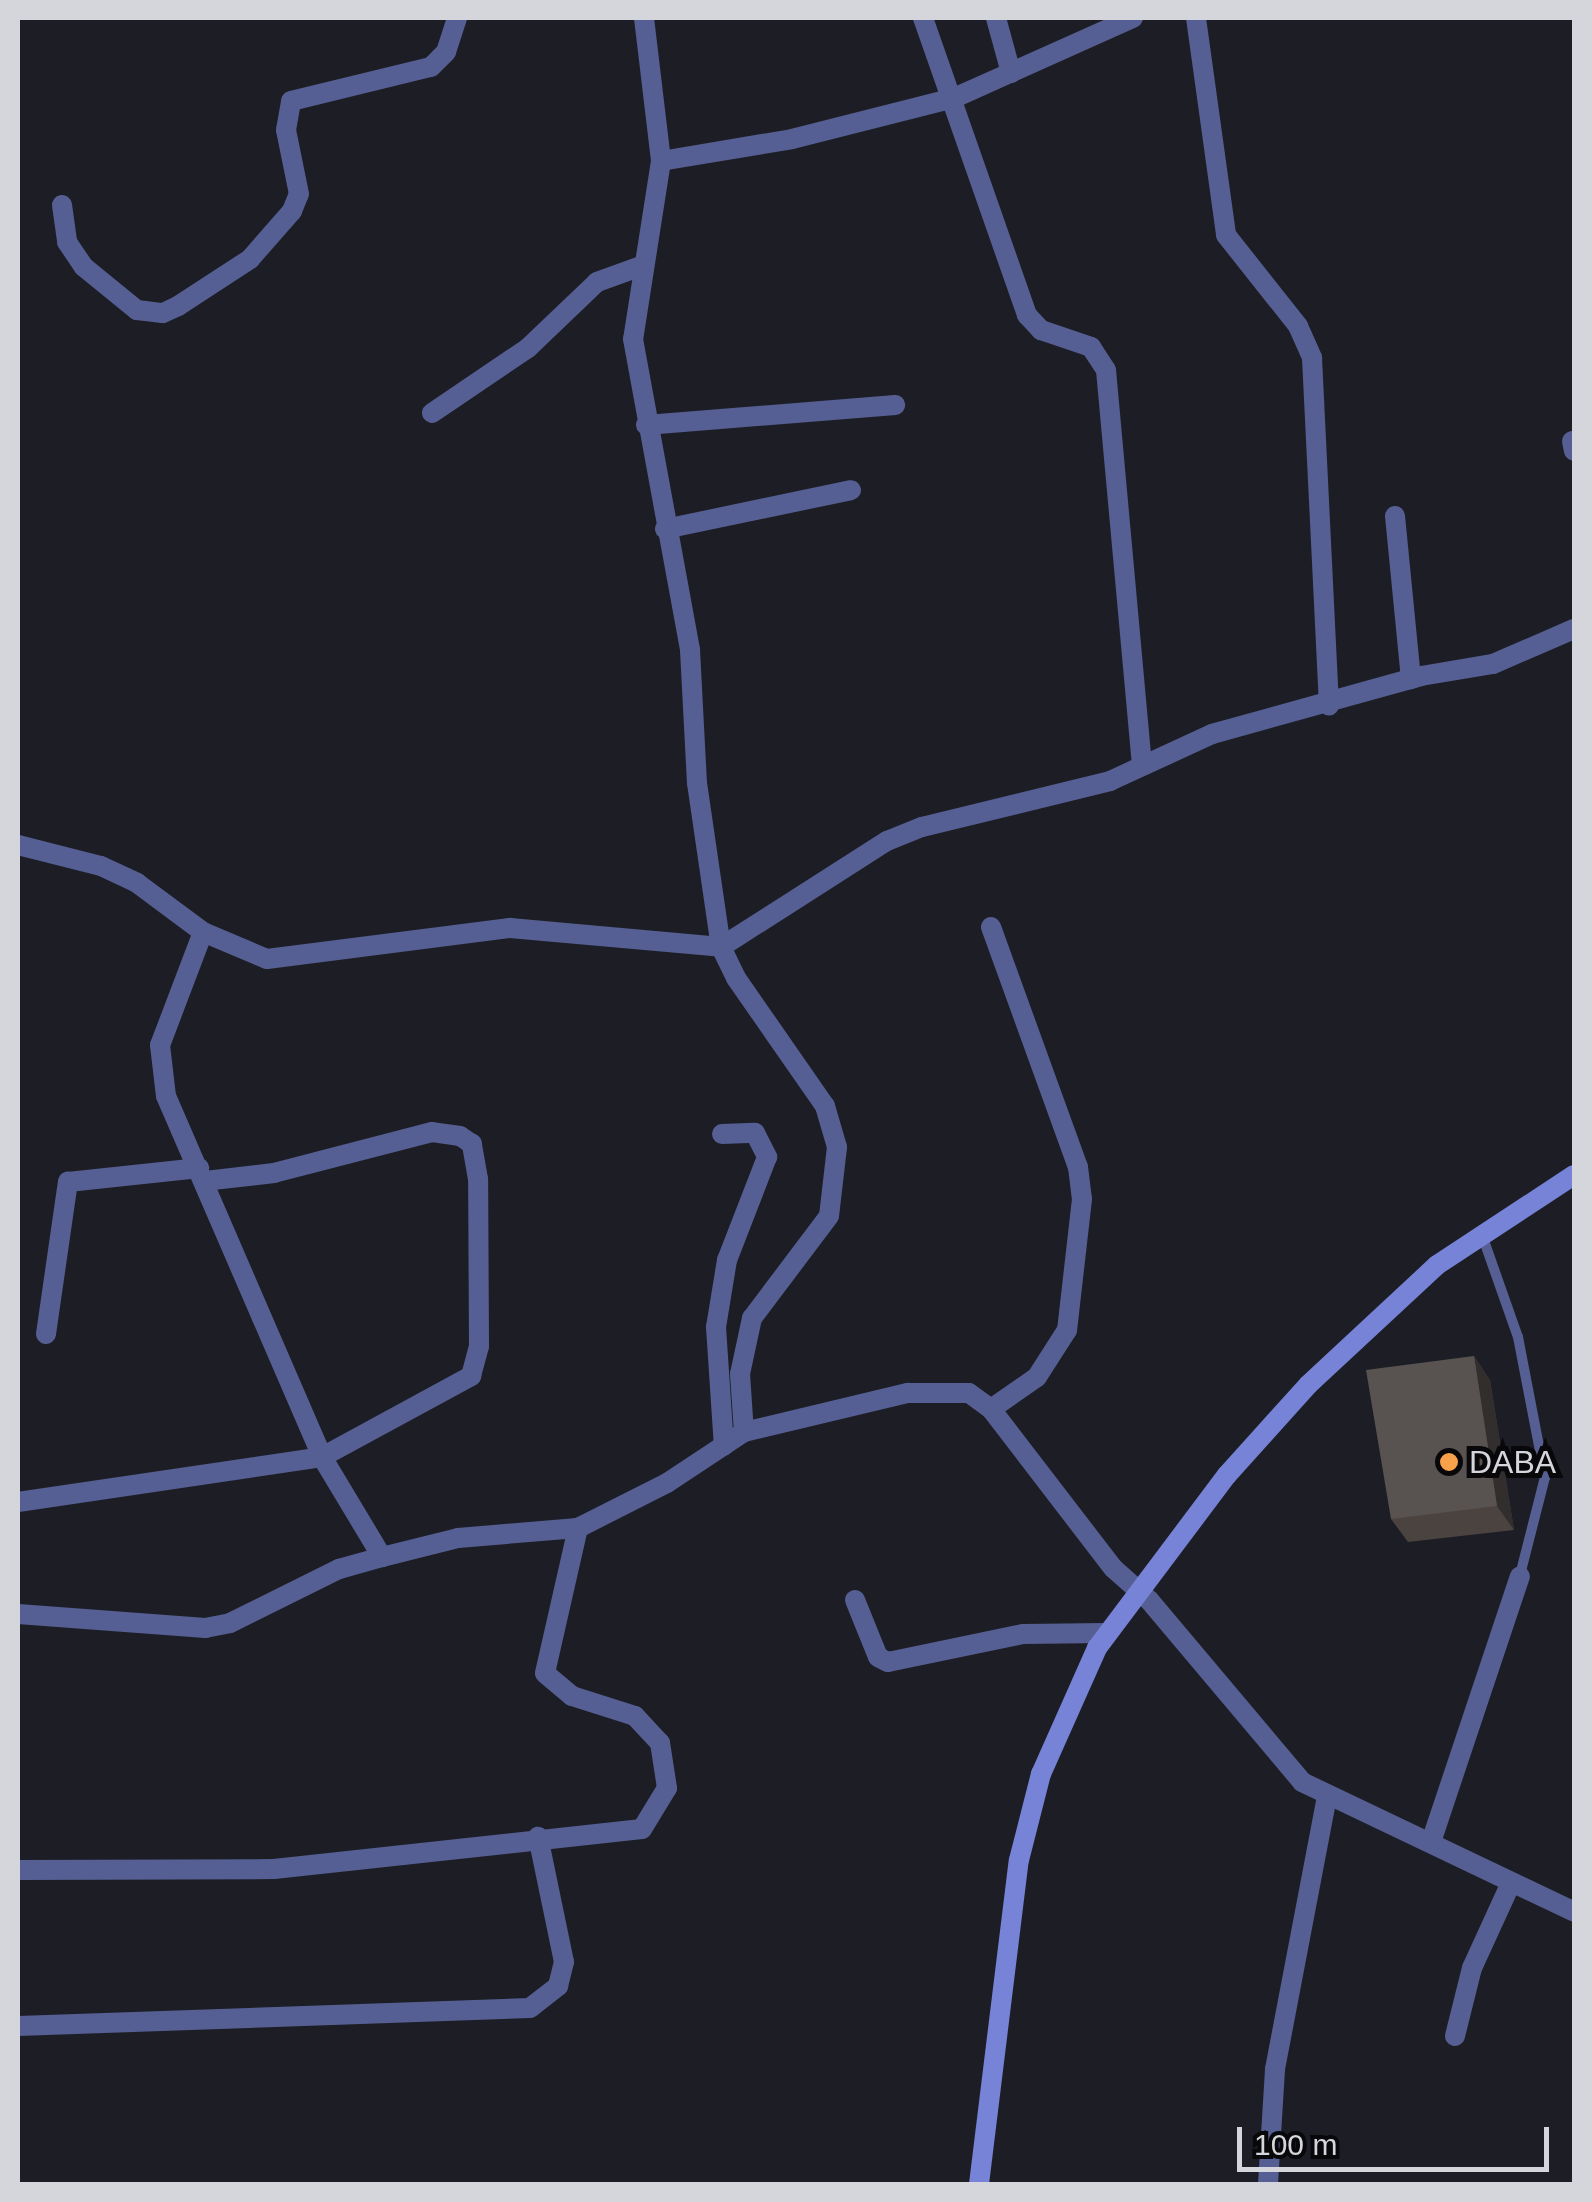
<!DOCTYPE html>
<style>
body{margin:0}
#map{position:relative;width:1592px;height:2202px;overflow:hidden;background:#1d1e25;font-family:Arial,sans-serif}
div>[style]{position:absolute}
.service>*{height:10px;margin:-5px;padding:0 5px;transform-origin:5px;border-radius:5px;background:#565f93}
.minor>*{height:20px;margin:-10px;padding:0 10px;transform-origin:10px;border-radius:10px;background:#565f93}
.tertiary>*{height:20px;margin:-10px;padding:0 10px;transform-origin:10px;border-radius:10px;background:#565f93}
.secondary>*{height:20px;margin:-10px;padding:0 10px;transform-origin:10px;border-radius:10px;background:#7683d7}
.wall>*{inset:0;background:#4a433f}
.shaded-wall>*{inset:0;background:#312e2d}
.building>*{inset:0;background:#585350}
.dots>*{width:28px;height:28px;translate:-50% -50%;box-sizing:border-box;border:5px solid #08080b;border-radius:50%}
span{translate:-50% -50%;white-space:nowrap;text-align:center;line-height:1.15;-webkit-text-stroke:10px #08080b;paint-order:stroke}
.poi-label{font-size:32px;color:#d5d6db}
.left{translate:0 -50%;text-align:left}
.frame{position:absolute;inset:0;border:20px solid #d5d6db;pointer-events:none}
.scale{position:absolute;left:1237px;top:2127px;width:312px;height:45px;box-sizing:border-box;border:5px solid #d5d6db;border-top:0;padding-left:12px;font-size:30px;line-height:35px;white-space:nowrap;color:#d5d6db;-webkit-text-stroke:8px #08080b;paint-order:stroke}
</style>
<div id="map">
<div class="service">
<i style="left:1482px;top:1235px;width:108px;rotate:70.6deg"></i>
<i style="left:1518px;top:1337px;width:143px;rotate:79.1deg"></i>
<i style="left:1545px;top:1477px;width:101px;rotate:104.3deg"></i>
</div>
<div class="minor">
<i style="left:923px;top:18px;width:315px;rotate:70.7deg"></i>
<i style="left:1027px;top:315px;width:21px;rotate:47deg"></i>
<i style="left:1041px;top:330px;width:53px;rotate:18.8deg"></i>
<i style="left:1091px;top:347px;width:27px;rotate:57deg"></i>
<i style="left:1106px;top:370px;width:396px;rotate:84.8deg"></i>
<i style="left:996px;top:18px;width:57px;rotate:74.7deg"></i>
<i style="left:1196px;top:18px;width:219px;rotate:82.1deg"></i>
<i style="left:1226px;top:235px;width:116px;rotate:51.6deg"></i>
<i style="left:1298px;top:326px;width:35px;rotate:66deg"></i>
<i style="left:1312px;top:358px;width:348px;rotate:87.2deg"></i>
<i style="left:661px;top:161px;width:133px;rotate:-9.5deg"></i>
<i style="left:792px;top:139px;width:167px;rotate:-14.2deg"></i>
<i style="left:954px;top:98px;width:196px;rotate:-24.1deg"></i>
<i style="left:62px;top:205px;width:37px;rotate:82deg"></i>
<i style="left:67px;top:242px;width:30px;rotate:56deg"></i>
<i style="left:84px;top:267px;width:68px;rotate:39.1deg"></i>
<i style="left:137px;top:310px;width:26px;rotate:7deg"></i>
<i style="left:163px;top:313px;width:17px;rotate:-25deg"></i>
<i style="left:178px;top:306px;width:86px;rotate:-33.1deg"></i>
<i style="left:250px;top:259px;width:64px;rotate:-48.8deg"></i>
<i style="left:292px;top:211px;width:18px;rotate:-68deg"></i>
<i style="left:299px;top:194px;width:65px;rotate:-101.5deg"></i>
<i style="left:286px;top:130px;width:29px;rotate:-80deg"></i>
<i style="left:291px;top:101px;width:144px;rotate:-13.7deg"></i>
<i style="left:431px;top:67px;width:21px;rotate:-45deg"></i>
<i style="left:446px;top:52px;width:36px;rotate:-72deg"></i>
<i style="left:432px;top:413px;width:116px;rotate:-34.1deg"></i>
<i style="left:528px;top:348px;width:95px;rotate:-43.7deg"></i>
<i style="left:597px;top:282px;width:50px;rotate:-19.9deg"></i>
<i style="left:646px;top:425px;width:250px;rotate:-4.6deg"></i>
<i style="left:1572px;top:441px;width:10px;rotate:79deg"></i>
<i style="left:1395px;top:516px;width:164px;rotate:84.4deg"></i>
<i style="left:665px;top:529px;width:190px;rotate:-11.8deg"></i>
<i style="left:18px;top:845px;width:86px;rotate:14.2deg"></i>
<i style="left:101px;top:866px;width:40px;rotate:25deg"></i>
<i style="left:137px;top:883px;width:82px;rotate:36.6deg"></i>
<i style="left:203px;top:932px;width:69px;rotate:22.9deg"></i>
<i style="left:267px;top:959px;width:245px;rotate:-7.3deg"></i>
<i style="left:510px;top:928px;width:212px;rotate:5.1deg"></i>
<i style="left:721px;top:947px;width:197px;rotate:-32.6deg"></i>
<i style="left:887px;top:841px;width:38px;rotate:-22deg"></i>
<i style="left:922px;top:827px;width:194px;rotate:-13.7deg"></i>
<i style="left:1110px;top:781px;width:112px;rotate:-24.7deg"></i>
<i style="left:1212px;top:734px;width:217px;rotate:-15.5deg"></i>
<i style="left:1421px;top:676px;width:73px;rotate:-9.5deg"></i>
<i style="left:1493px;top:664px;width:88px;rotate:-23.4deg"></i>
<i style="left:991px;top:927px;width:255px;rotate:70.1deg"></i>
<i style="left:1078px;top:1167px;width:32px;rotate:83deg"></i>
<i style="left:1082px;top:1199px;width:132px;rotate:96.5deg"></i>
<i style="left:1067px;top:1330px;width:56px;rotate:122.6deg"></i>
<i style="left:1037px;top:1377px;width:56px;rotate:145.2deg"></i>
<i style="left:203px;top:932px;width:121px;rotate:110.8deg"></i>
<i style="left:160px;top:1045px;width:51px;rotate:83.3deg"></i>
<i style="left:166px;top:1096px;width:393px;rotate:66.6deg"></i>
<i style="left:322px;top:1457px;width:117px;rotate:59deg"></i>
<i style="left:722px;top:1134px;width:33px;rotate:-2deg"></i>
<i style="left:755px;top:1133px;width:27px;rotate:63deg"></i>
<i style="left:767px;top:1157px;width:110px;rotate:111.2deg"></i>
<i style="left:727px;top:1260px;width:68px;rotate:99.3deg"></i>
<i style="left:716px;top:1327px;width:119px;rotate:86.2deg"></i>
<i style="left:46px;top:1334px;width:154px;rotate:-81.8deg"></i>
<i style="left:68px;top:1182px;width:132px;rotate:-6.1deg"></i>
<i style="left:18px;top:1502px;width:307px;rotate:-8.4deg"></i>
<i style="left:322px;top:1457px;width:170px;rotate:-28.5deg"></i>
<i style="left:471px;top:1376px;width:31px;rotate:-75deg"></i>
<i style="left:479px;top:1346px;width:167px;rotate:-90.3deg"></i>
<i style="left:478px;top:1179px;width:36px;rotate:-100deg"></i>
<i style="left:472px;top:1144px;width:14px;rotate:-146deg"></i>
<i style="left:460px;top:1136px;width:28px;rotate:-172deg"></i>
<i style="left:432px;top:1132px;width:163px;rotate:165.5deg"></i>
<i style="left:274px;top:1173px;width:69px;rotate:173.4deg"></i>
<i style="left:855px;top:1600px;width:61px;rotate:68deg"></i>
<i style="left:878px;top:1657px;width:11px;rotate:27deg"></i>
<i style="left:888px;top:1662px;width:138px;rotate:-11.7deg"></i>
<i style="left:1023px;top:1634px;width:83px;rotate:-0.7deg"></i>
<i style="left:1431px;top:1842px;width:280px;rotate:-71.5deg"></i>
<i style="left:18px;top:1870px;width:256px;rotate:-0.2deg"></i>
<i style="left:274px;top:1869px;width:370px;rotate:-6.2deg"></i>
<i style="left:642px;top:1829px;width:48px;rotate:-58.6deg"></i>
<i style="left:667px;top:1788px;width:46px;rotate:-98.8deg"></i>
<i style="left:660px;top:1743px;width:37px;rotate:-133deg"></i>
<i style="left:635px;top:1716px;width:66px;rotate:-162.4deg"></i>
<i style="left:572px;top:1696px;width:35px;rotate:-140deg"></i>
<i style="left:545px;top:1673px;width:149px;rotate:-77.2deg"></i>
<i style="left:18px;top:2026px;width:512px;rotate:-2.01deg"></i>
<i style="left:530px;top:2008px;width:36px;rotate:-38deg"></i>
<i style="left:558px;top:1986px;width:25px;rotate:-76deg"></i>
<i style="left:564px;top:1962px;width:128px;rotate:-101.7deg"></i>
<i style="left:1455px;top:2036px;width:70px;rotate:-76deg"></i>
<i style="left:1472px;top:1968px;width:94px;rotate:-65.4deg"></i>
<i style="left:1268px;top:2184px;width:115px;rotate:-86.5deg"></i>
<i style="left:1275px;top:2069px;width:278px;rotate:-79.2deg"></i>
</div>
<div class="tertiary">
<i style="left:644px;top:18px;width:144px;rotate:83.2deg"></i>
<i style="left:661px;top:161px;width:180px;rotate:98.9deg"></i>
<i style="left:633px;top:339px;width:316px;rotate:79.6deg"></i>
<i style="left:690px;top:650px;width:133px;rotate:87deg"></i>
<i style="left:697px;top:783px;width:166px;rotate:81.7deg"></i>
<i style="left:721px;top:947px;width:34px;rotate:64deg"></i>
<i style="left:736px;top:978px;width:156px;rotate:55.2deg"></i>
<i style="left:825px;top:1106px;width:43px;rotate:73.7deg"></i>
<i style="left:837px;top:1147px;width:69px;rotate:96.6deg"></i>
<i style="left:829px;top:1216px;width:128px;rotate:127deg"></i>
<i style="left:752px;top:1318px;width:57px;rotate:102.1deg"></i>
<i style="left:740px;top:1374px;width:58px;rotate:86.1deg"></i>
<i style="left:18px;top:1614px;width:188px;rotate:4.3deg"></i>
<i style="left:205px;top:1628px;width:25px;rotate:-11deg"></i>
<i style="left:230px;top:1623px;width:122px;rotate:-26.4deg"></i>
<i style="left:339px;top:1569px;width:45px;rotate:-15.6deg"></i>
<i style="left:382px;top:1557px;width:78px;rotate:-14deg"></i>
<i style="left:458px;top:1538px;width:120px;rotate:-4.8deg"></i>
<i style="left:578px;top:1528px;width:100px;rotate:-26.8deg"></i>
<i style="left:667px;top:1483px;width:92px;rotate:-33.5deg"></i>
<i style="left:744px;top:1432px;width:169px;rotate:-13.4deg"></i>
<i style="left:908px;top:1393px;width:61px"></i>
<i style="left:969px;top:1393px;width:27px;rotate:36deg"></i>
<i style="left:991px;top:1409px;width:200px;rotate:52.5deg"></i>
<i style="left:1113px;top:1568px;width:48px;rotate:41.6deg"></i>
<i style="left:1149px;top:1600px;width:238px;rotate:49.9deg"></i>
<i style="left:1302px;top:1782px;width:301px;rotate:25.5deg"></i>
</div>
<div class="secondary">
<i style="left:979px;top:2184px;width:326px;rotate:-83deg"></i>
<i style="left:1019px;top:1860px;width:89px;rotate:-75.7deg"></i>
<i style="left:1041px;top:1774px;width:138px;rotate:-66deg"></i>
<i style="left:1097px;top:1648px;width:216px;rotate:-53.1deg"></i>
<i style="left:1227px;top:1475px;width:121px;rotate:-48deg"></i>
<i style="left:1308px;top:1385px;width:176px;rotate:-42.9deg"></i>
<i style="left:1437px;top:1265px;width:164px;rotate:-33.3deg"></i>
</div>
<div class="wall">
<i style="clip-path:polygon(1474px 1356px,1490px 1380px,1514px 1530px,1408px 1542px,1391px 1519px)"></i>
</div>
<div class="shaded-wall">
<i style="clip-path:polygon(1474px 1356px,1490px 1380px,1514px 1530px,1497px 1506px)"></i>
</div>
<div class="building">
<i style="clip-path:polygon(1474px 1356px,1497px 1506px,1391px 1519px,1366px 1370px)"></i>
</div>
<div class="dots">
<i style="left:1449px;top:1462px;background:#f7a14a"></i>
</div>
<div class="poi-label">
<span class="left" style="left:1469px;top:1462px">DABA</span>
</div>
<div class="frame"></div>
<div class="scale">100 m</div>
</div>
